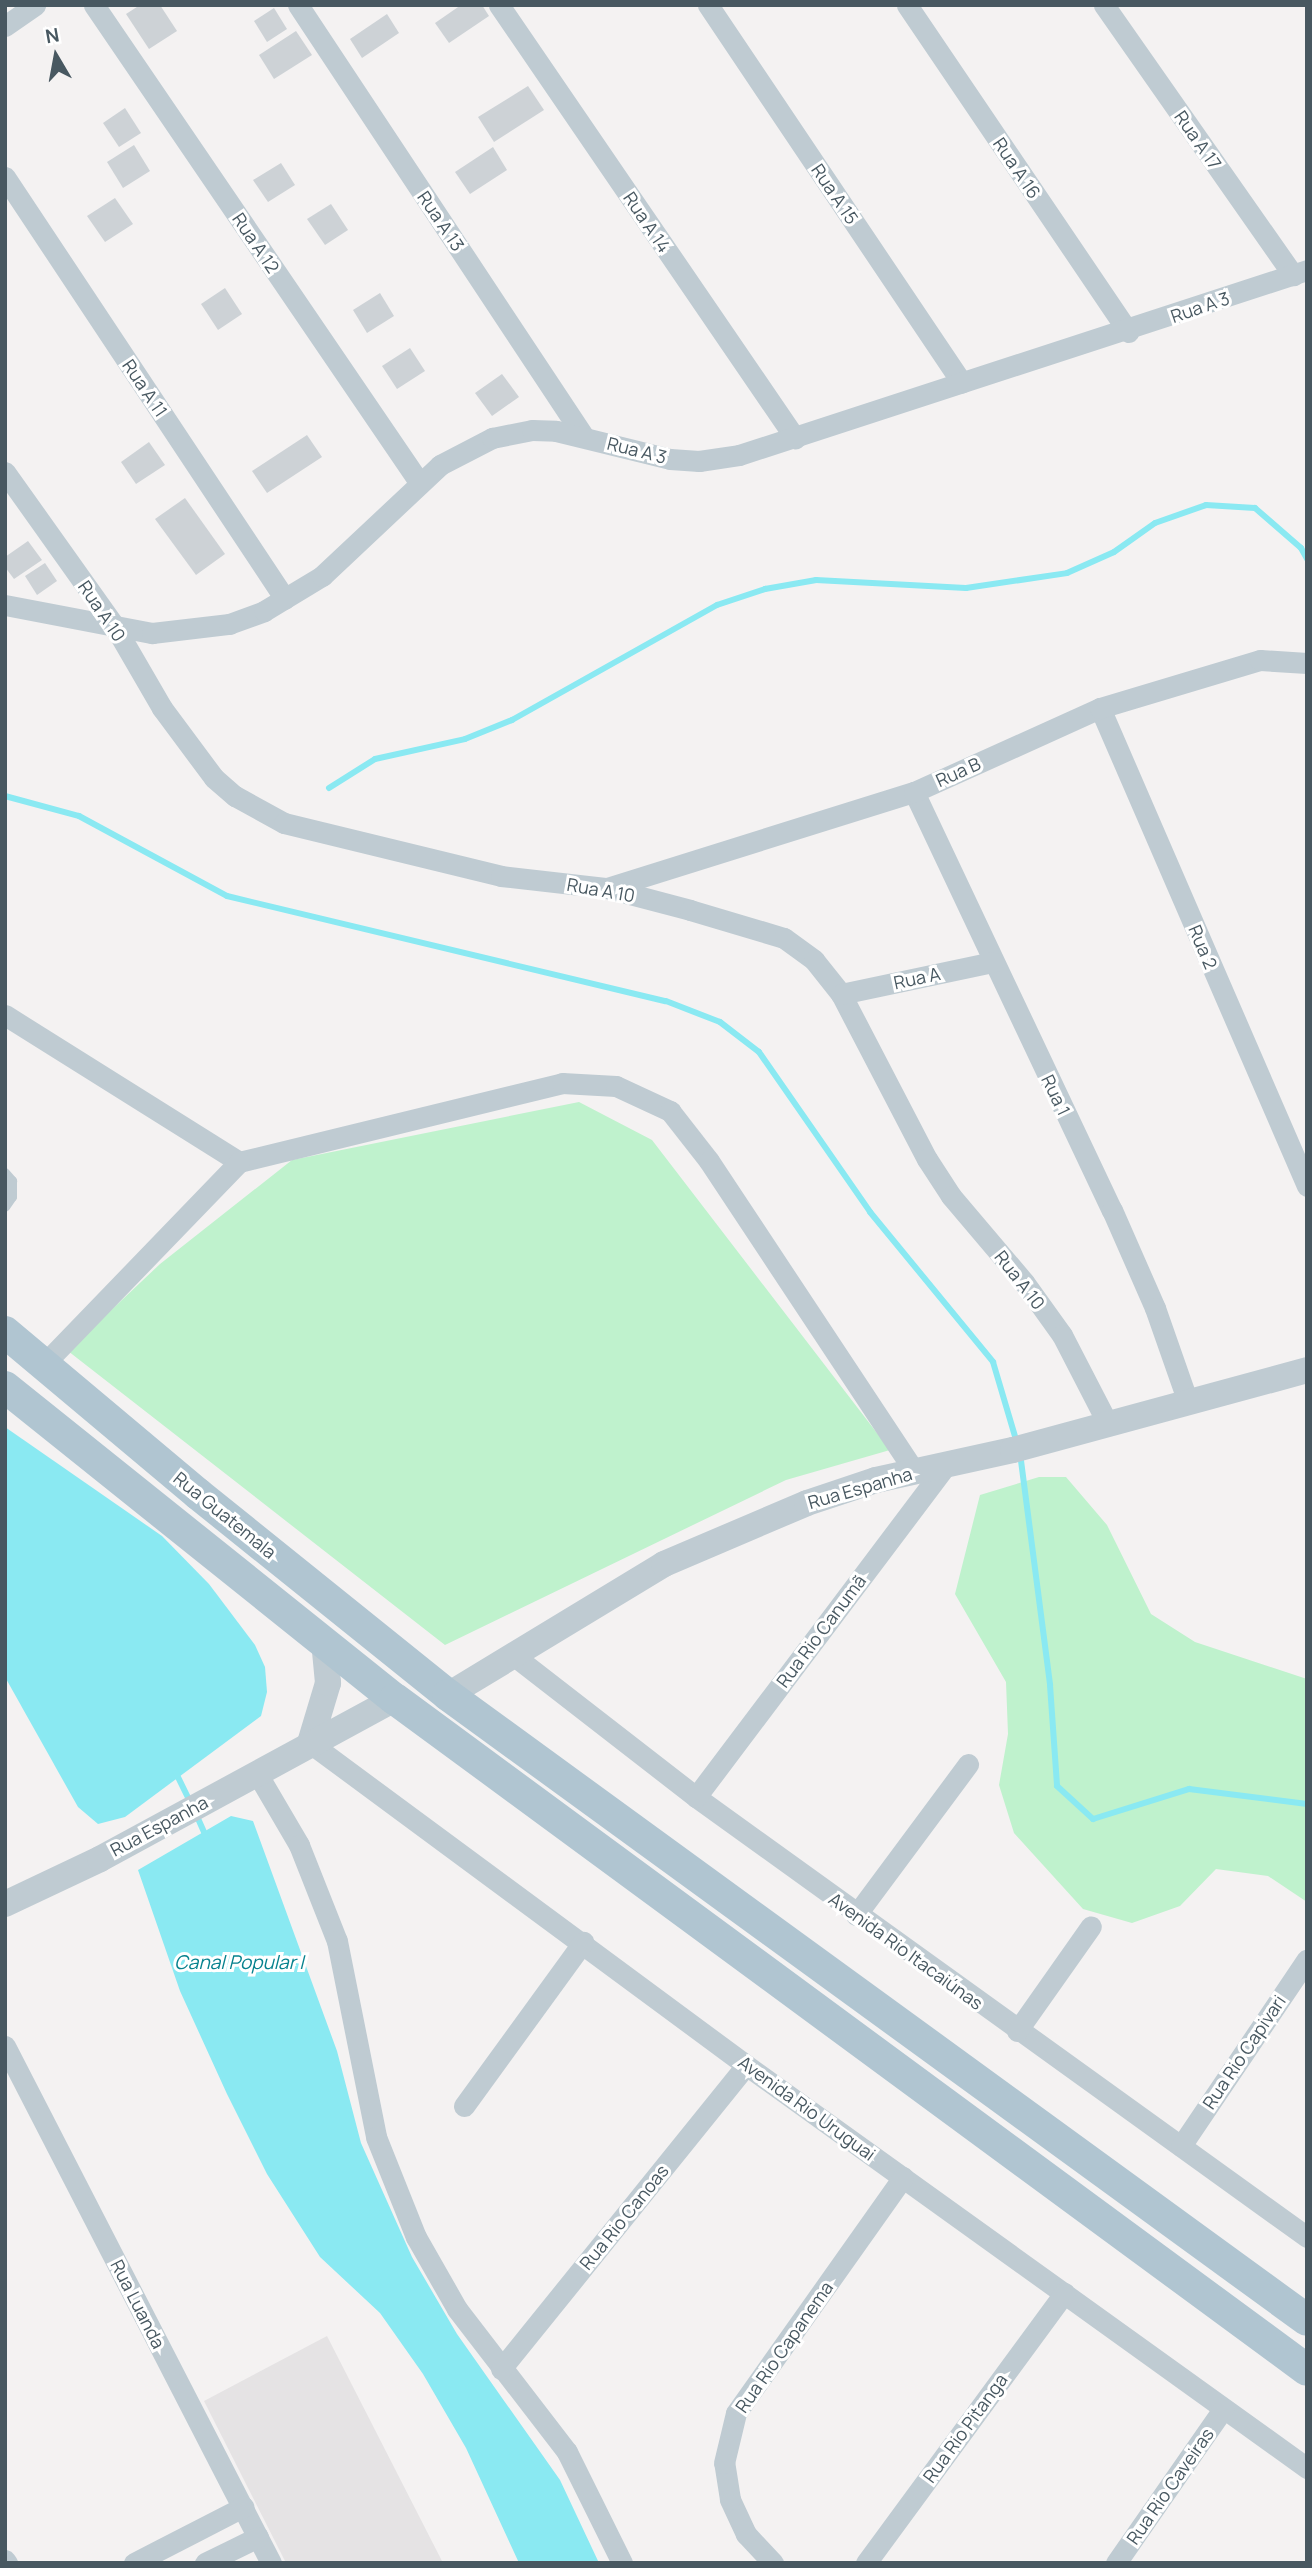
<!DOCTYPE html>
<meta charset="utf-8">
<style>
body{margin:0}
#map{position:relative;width:1312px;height:2568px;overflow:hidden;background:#f4f2f2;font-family:Manrope,sans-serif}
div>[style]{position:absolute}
.education>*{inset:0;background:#e5e3e4}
.green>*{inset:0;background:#bff2cd}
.water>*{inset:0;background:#8ae9f2}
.stream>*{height:6px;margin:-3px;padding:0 3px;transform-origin:3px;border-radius:3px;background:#8ae9f2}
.building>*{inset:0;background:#cdd2d6}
.service>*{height:10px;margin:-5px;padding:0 5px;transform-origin:5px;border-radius:5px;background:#bfcbd2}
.minor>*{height:21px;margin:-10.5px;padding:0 10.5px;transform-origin:10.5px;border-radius:10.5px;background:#bfcbd2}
.tertiary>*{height:26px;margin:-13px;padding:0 13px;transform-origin:13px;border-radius:13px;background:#bfcbd2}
.primary>*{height:32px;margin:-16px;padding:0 16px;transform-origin:16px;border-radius:16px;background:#b0c5d1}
span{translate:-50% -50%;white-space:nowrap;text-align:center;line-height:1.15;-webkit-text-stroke:6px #fff;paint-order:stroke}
.street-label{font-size:18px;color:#485861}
.water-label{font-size:19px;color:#07828e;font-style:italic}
.frame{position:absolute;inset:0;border:7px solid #485861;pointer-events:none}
.north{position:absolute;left:21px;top:21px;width:70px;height:70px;-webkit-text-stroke:5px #fff;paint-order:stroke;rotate:350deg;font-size:19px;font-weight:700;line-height:28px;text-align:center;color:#485861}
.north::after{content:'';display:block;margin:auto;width:24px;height:32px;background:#485861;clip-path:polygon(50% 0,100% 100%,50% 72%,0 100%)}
</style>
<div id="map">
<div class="education">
<i style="clip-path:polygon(327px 2336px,443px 2563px,286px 2563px,204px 2401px)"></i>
</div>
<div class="green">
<i style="clip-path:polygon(579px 1102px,652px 1140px,890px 1450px,786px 1480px,445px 1645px,68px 1351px,160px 1264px,292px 1160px)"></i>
<i style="clip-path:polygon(1039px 1477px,1066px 1477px,1107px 1525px,1151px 1614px,1195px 1642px,1307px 1679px,1307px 1902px,1268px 1876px,1216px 1869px,1180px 1906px,1132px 1923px,1083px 1909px,1014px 1833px,999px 1785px,1008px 1734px,1006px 1682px,955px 1594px,980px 1495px)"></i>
</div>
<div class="water">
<i style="clip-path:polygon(5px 1427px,162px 1536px,209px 1584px,255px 1645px,265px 1667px,267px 1692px,261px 1716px,125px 1817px,98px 1824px,78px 1807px,5px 1677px)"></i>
<i style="clip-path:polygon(231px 1816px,253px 1821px,337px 2051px,361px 2143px,412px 2257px,457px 2334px,560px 2480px,599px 2563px,519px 2563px,466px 2448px,423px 2374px,380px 2313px,320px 2257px,267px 2174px,227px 2094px,180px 1991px,138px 1870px)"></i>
</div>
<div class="stream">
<i style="left:329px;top:788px;width:54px;rotate:-32.2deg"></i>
<i style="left:375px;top:759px;width:92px;rotate:-12.5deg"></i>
<i style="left:465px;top:739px;width:51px;rotate:-22deg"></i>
<i style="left:512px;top:720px;width:235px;rotate:-29.3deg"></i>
<i style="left:717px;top:605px;width:51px;rotate:-18.4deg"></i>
<i style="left:765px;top:589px;width:52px;rotate:-10deg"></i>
<i style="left:816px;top:580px;width:150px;rotate:3.1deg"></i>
<i style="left:966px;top:588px;width:102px;rotate:-8.4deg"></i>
<i style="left:1067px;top:573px;width:51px;rotate:-24.1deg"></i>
<i style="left:1114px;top:552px;width:50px;rotate:-35.3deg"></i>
<i style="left:1155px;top:523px;width:54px;rotate:-19.4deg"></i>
<i style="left:1206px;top:505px;width:49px;rotate:3.5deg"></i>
<i style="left:1255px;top:508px;width:61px;rotate:41deg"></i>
<i style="left:1301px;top:548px;width:13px;rotate:61deg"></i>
<i style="left:5px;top:796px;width:77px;rotate:15.1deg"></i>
<i style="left:79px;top:816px;width:168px;rotate:28.4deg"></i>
<i style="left:227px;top:896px;width:451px;rotate:13.5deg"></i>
<i style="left:666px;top:1001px;width:58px;rotate:21.3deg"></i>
<i style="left:720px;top:1022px;width:49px;rotate:37.6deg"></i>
<i style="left:759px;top:1052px;width:195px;rotate:55.2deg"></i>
<i style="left:870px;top:1212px;width:194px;rotate:50.6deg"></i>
<i style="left:993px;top:1362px;width:84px;rotate:73.5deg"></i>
<i style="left:1020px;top:1453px;width:234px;rotate:82.6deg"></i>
<i style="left:1050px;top:1685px;width:101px;rotate:86deg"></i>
<i style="left:1057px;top:1786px;width:49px;rotate:42.5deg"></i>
<i style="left:1093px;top:1819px;width:101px;rotate:-17.4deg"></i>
<i style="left:1189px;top:1789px;width:119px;rotate:7.2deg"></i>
<i style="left:176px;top:1773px;width:34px;rotate:64deg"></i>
<i style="left:196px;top:1814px;width:27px;rotate:66deg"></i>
</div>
<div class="building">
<i style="clip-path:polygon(140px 5px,160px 5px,177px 31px,149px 49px,126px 14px)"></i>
<i style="clip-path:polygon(461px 5px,482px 5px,489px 16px,449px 43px,435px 23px)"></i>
<i style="clip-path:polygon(274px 8px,287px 29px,267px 42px,254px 21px)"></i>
<i style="clip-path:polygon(387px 14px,399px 33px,362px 58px,350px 39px)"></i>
<i style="clip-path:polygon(296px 31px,312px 55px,274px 79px,259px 55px)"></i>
<i style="clip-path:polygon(528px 86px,544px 110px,494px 142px,478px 117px)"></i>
<i style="clip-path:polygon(125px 108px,141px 133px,119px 147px,103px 123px)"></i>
<i style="clip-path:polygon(134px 145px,150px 171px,123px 188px,107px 162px)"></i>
<i style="clip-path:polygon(493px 147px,507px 170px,470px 194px,455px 172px)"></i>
<i style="clip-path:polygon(281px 163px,295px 185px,268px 202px,253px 180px)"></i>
<i style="clip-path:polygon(115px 198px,133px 224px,105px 242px,87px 216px)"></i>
<i style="clip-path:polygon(331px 204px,348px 230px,325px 245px,307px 219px)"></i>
<i style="clip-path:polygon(225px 288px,242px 314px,218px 330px,201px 304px)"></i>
<i style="clip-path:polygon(380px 293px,394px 316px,367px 333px,353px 310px)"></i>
<i style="clip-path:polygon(410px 348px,425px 371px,397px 389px,382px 366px)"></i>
<i style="clip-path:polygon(502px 374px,519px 397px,492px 416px,475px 393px)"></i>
<i style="clip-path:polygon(307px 435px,322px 457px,267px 493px,252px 471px)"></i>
<i style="clip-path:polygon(149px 442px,165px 465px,136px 484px,121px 462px)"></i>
<i style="clip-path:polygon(185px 498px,225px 554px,196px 575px,155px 519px)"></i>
<i style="clip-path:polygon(28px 541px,42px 560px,14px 579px,5px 567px,5px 557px)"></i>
<i style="clip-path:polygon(45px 563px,57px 581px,37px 595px,25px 576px)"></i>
</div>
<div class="service">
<i style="left:5px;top:1173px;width:11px;rotate:49deg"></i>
<i style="left:12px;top:1181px;width:16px;rotate:90deg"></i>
<i style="left:12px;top:1197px;width:12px;rotate:125deg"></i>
</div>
<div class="minor">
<i style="left:94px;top:5px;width:577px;rotate:55.73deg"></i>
<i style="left:298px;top:5px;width:518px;rotate:56.49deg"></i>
<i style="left:499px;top:5px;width:525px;rotate:55.64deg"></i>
<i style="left:708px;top:5px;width:455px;rotate:56.1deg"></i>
<i style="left:907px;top:5px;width:395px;rotate:55.9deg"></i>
<i style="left:1104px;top:5px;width:330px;rotate:55deg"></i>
<i style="left:5px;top:26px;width:37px;rotate:-35deg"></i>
<i style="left:5px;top:177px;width:506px;rotate:56.44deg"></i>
<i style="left:5px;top:472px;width:190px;rotate:54.6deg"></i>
<i style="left:115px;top:627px;width:94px;rotate:59.9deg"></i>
<i style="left:162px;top:708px;width:87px;rotate:53.4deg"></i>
<i style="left:214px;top:778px;width:28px;rotate:41deg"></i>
<i style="left:235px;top:796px;width:56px;rotate:28.9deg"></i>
<i style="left:284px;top:823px;width:223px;rotate:13.7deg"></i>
<i style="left:501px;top:876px;width:107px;rotate:6.5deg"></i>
<i style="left:607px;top:888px;width:86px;rotate:14.8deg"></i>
<i style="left:690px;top:910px;width:98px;rotate:16.6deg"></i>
<i style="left:784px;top:938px;width:37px;rotate:36deg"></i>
<i style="left:814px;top:960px;width:43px;rotate:51.5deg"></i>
<i style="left:841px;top:994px;width:186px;rotate:62.5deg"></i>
<i style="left:927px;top:1159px;width:44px;rotate:57deg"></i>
<i style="left:951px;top:1196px;width:113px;rotate:49.7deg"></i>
<i style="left:1024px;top:1282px;width:65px;rotate:54.4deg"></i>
<i style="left:1062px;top:1335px;width:100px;rotate:62.7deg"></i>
<i style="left:5px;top:605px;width:150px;rotate:10.8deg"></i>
<i style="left:152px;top:633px;width:78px;rotate:-6.7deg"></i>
<i style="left:229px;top:624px;width:37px;rotate:-20deg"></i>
<i style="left:264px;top:611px;width:68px;rotate:-31.1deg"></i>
<i style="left:322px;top:576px;width:162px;rotate:-43.2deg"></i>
<i style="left:440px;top:465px;width:59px;rotate:-27.4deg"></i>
<i style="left:492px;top:438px;width:41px;rotate:-11.3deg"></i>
<i style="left:532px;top:430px;width:24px;rotate:2deg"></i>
<i style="left:556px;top:431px;width:117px;rotate:13.8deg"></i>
<i style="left:670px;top:459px;width:29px;rotate:4deg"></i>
<i style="left:699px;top:461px;width:40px;rotate:-8.5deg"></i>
<i style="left:739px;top:455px;width:597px;rotate:-18.04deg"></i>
<i style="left:1100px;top:708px;width:521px;rotate:66.58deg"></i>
<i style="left:914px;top:792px;width:463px;rotate:64.7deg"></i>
<i style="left:1112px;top:1210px;width:107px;rotate:66.3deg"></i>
<i style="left:1155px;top:1308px;width:100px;rotate:70.7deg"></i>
<i style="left:607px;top:888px;width:322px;rotate:-17.4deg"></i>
<i style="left:914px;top:792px;width:204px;rotate:-24.3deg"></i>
<i style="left:1100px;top:708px;width:167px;rotate:-16.7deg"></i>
<i style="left:1260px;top:660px;width:47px;rotate:3.7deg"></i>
<i style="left:841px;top:994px;width:155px;rotate:-11.9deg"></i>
<i style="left:5px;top:1015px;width:276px;rotate:32.1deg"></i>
<i style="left:239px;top:1162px;width:333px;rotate:-13.7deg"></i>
<i style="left:562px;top:1083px;width:54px;rotate:3.2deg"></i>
<i style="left:616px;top:1086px;width:60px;rotate:24.8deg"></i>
<i style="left:670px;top:1111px;width:63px;rotate:52deg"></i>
<i style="left:709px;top:1161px;width:373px;rotate:56.5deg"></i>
<i style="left:44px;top:1364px;width:281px;rotate:-46deg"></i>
<i style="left:513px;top:1655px;width:232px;rotate:37.8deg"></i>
<i style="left:696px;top:1797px;width:753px;rotate:35.76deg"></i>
<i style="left:310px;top:1743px;width:542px;rotate:36.45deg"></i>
<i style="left:746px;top:2065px;width:691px;rotate:35.69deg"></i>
<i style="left:258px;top:1775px;width:81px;rotate:59.6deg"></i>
<i style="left:299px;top:1845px;width:103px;rotate:68.4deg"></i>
<i style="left:337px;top:1941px;width:200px;rotate:78.7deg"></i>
<i style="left:376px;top:2137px;width:108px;rotate:68.2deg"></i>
<i style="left:416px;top:2237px;width:83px;rotate:60.3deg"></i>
<i style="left:457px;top:2309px;width:180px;rotate:52.4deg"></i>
<i style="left:567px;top:2452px;width:124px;rotate:63.6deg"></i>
<i style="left:696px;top:1797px;width:416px;rotate:-53deg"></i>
<i style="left:856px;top:1915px;width:188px;rotate:-53.4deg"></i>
<i style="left:1017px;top:2031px;width:128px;rotate:-54.8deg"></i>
<i style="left:5px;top:2046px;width:581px;rotate:62.77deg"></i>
<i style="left:464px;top:2106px;width:203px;rotate:-54deg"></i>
<i style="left:1181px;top:2146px;width:225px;rotate:-56deg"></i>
<i style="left:501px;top:2369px;width:390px;rotate:-51.1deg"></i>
<i style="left:5px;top:2560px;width:4px;rotate:56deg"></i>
<i style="left:134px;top:2563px;width:123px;rotate:-27.2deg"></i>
<i style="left:205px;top:2563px;width:59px;rotate:-26.1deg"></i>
<i style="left:773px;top:2563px;width:40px;rotate:-133deg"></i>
<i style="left:746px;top:2534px;width:38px;rotate:-115deg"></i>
<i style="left:730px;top:2499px;width:36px;rotate:-99deg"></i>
<i style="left:724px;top:2463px;width:51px;rotate:-76.5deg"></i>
<i style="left:736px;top:2413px;width:289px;rotate:-54.7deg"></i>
<i style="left:866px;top:2563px;width:335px;rotate:-53.7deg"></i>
<i style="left:1116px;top:2563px;width:188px;rotate:-55.2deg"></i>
</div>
<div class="tertiary">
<i style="left:448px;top:1695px;width:253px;rotate:-31.2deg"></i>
<i style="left:664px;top:1564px;width:155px;rotate:-23.1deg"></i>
<i style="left:807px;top:1503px;width:73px;rotate:-18.4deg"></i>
<i style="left:876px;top:1480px;width:140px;rotate:-12.4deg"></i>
<i style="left:1013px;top:1450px;width:305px;rotate:-15.2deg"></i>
<i style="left:310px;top:1743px;width:63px;rotate:-73.3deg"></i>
<i style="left:328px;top:1683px;width:42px;rotate:-95.4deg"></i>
<i style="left:5px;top:1904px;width:105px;rotate:-25.3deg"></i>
<i style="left:100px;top:1859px;width:336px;rotate:-28.5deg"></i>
</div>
<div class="primary">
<i style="left:5px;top:1332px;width:252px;rotate:40deg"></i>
<i style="left:198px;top:1494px;width:321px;rotate:38.8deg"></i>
<i style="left:448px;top:1695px;width:1062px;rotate:36.04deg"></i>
<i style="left:5px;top:1387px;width:499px;rotate:38.7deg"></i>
<i style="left:395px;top:1699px;width:1132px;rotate:36.34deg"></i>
</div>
<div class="street-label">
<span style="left:1198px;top:140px;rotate:55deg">Rua A 17</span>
<span style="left:1017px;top:168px;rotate:56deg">Rua A 16</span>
<span style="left:835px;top:194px;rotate:56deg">Rua A 15</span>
<span style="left:441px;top:221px;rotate:56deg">Rua A 13</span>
<span style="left:647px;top:222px;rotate:56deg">Rua A 14</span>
<span style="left:256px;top:243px;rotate:56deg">Rua A 12</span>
<span style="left:1200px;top:307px;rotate:-19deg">Rua A 3</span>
<span style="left:145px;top:388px;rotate:56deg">Rua A 11</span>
<span style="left:637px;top:450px;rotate:14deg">Rua A 3</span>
<span style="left:102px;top:611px;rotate:56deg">Rua A 10</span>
<span style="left:958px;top:772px;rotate:-24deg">Rua B</span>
<span style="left:601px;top:890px;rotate:10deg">Rua A 10</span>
<span style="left:1203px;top:947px;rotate:67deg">Rua 2</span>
<span style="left:917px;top:978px;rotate:-12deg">Rua A</span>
<span style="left:1056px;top:1095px;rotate:64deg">Rua 1</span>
<span style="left:1020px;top:1280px;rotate:52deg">Rua A 10</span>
<span style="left:860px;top:1488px;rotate:-16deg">Rua Espanha</span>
<span style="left:225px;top:1515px;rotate:39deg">Rua Guatemala</span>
<span style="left:821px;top:1631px;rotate:-53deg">Rua Rio Canumã</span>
<span style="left:159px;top:1826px;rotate:-28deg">Rua Espanha</span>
<span style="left:906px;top:1951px;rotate:36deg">Avenida Rio Itacaiúnas</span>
<span style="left:1244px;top:2052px;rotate:-56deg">Rua Rio Capivari</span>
<span style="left:807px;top:2108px;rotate:36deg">Avenida Rio Uruguai</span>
<span style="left:624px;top:2217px;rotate:-51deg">Rua Rio Canoas</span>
<span style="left:138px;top:2304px;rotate:63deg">Rua Luanda</span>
<span style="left:784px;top:2347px;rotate:-55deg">Rua Rio Capanema</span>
<span style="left:965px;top:2428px;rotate:-54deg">Rua Rio Pitanga</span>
<span style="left:1170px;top:2486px;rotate:-55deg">Rua Rio Caveiras</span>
</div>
<div class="water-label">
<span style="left:239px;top:1963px">Canal Popular I</span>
</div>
<div class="frame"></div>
<div class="north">N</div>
</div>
